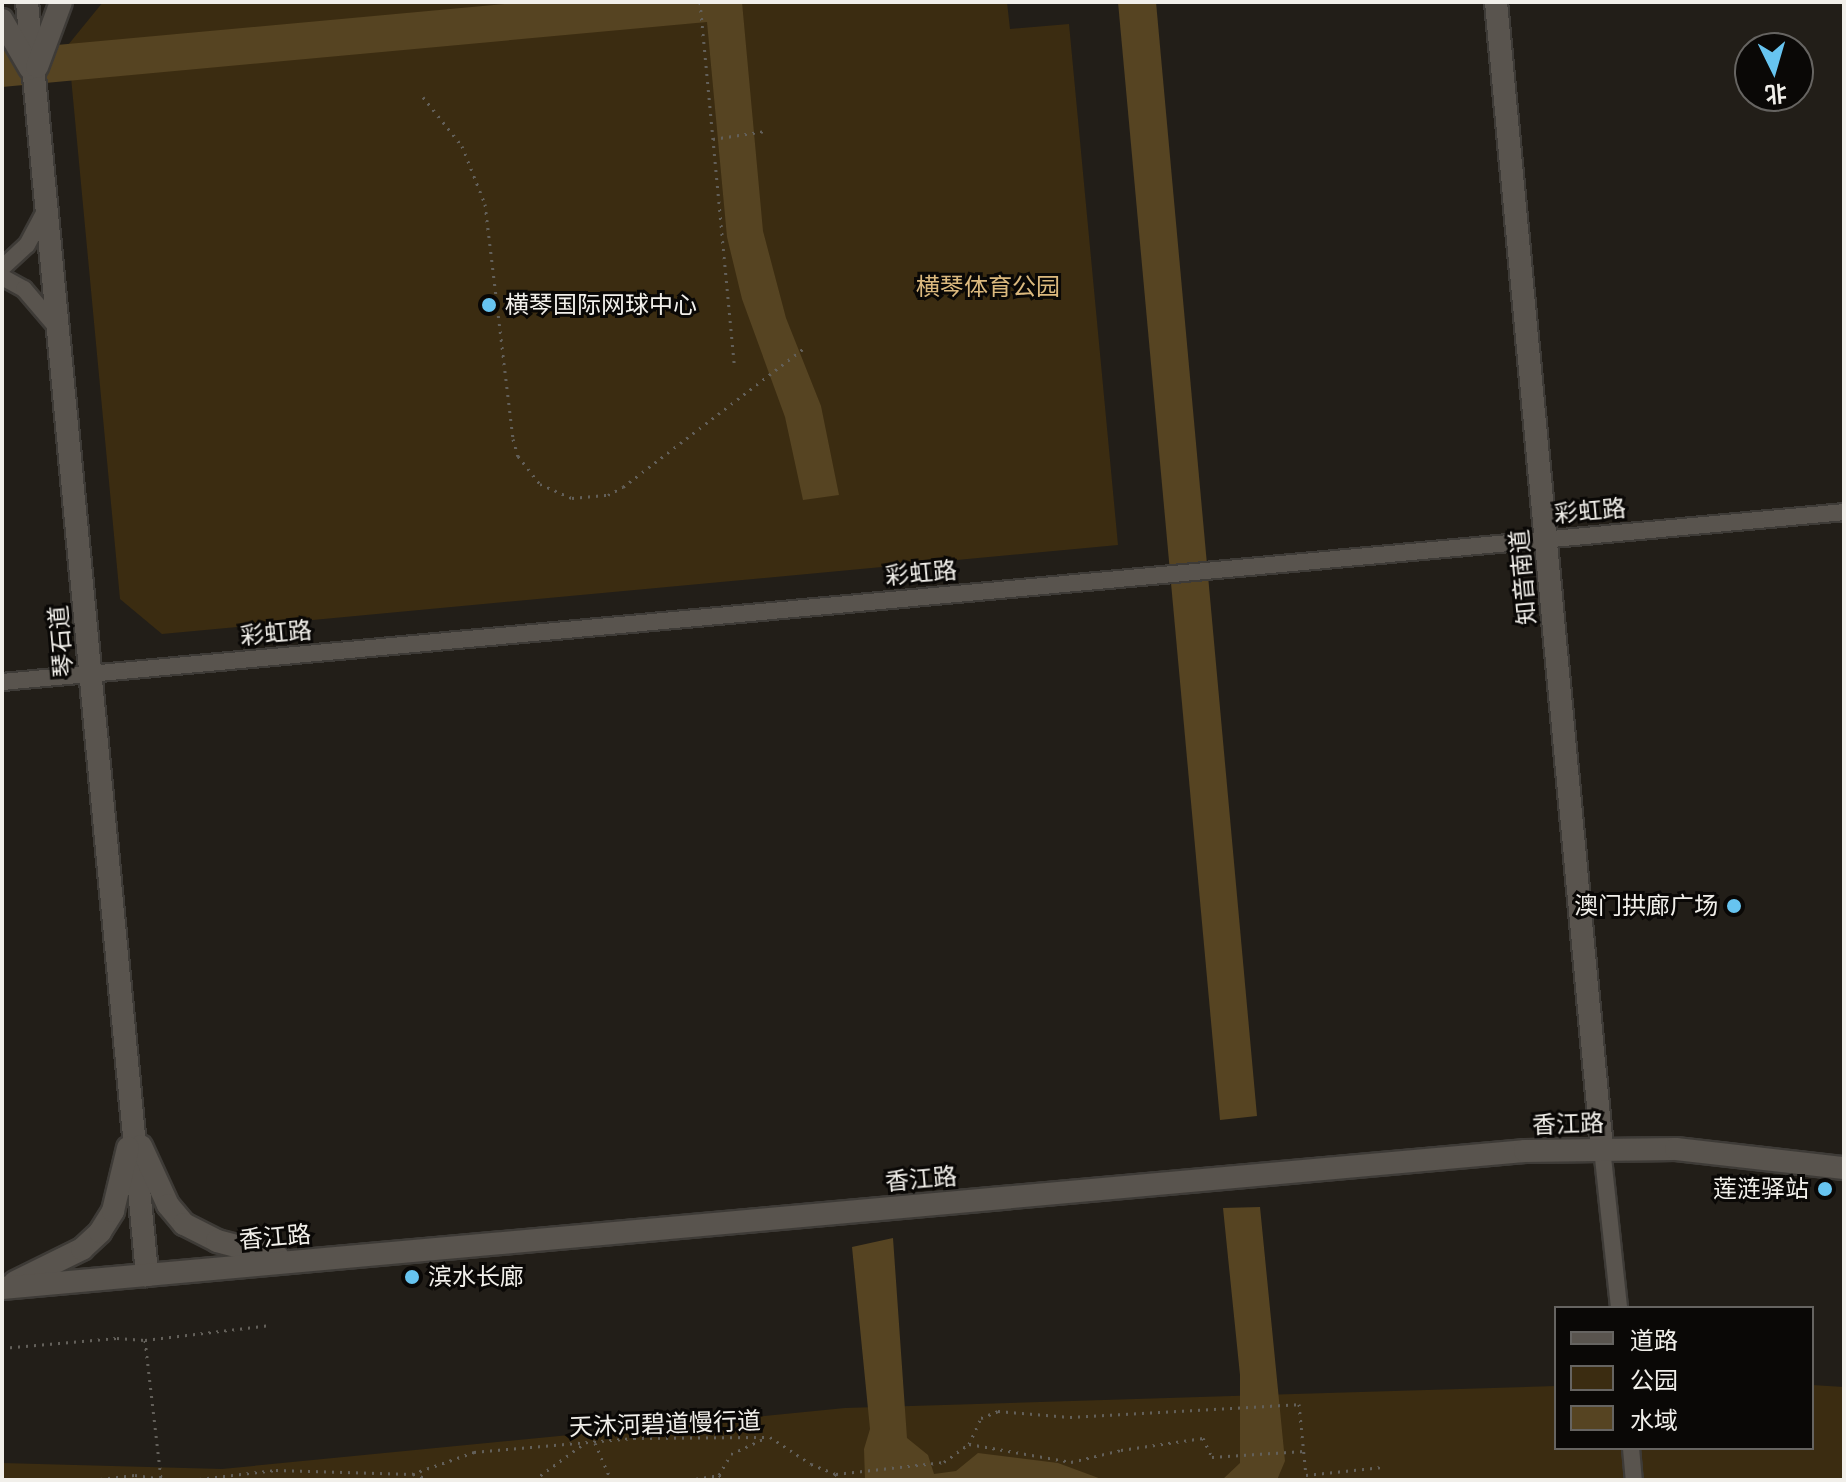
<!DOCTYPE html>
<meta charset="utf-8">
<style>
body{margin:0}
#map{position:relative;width:1846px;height:1482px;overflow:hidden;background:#221e18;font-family:"PT Sans","Noto Sans SC",sans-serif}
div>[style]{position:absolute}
.green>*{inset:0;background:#3b2c11}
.water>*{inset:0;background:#564422}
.path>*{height:3px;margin-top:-1.5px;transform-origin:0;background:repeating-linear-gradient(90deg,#63605a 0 2px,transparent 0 8px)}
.roads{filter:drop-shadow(2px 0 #3e3b37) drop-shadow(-2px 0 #3e3b37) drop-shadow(0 2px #3e3b37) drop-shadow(0 -2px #3e3b37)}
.street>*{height:16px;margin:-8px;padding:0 8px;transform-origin:8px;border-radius:8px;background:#59544e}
.secondary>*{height:22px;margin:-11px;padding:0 11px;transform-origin:11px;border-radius:11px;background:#59544e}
.dots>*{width:22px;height:22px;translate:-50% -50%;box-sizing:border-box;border:4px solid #0a0806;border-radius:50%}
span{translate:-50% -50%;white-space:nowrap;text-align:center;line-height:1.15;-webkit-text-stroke:6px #0a0806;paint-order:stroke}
.park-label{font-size:24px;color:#dbb97e}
.poi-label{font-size:24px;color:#f1efea}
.left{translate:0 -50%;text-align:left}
.right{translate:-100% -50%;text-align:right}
.street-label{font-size:24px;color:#f1efea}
.frame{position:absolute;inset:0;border:4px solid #f1efea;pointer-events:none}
.legend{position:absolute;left:1554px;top:1306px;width:260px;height:144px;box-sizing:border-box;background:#0a0806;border:2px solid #666461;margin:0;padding:10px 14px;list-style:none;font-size:24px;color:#f1efea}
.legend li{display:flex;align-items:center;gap:16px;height:40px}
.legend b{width:40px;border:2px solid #666461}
.north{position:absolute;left:1734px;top:32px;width:80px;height:80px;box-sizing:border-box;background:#0a0806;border:2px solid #666461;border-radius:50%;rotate:175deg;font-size:22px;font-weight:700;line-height:32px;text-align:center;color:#f1efea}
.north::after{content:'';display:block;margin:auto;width:28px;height:36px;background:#67c4f0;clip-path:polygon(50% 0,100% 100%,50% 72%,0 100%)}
</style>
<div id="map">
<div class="green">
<i style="clip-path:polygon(103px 2px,1007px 2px,1010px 29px,1069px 24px,1118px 545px,162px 634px,120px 599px,68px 45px)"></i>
<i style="clip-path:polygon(1812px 1385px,1844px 1387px,1844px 1480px,2px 1480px,2px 1463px,222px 1469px,845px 1408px,1556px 1386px,1556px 1448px,1812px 1448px)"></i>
</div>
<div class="water">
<i style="clip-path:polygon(526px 2px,742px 2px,763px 231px,786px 318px,821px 406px,839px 495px,803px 500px,785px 417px,742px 299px,727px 237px,707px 22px,2px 87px,2px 50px)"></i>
<i style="clip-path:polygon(1118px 2px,1156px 2px,1257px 1116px,1220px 1120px)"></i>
<i style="clip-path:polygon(1260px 1207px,1285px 1461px,1277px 1480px,1222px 1480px,1240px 1463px,1240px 1375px,1223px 1208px)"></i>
<i style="clip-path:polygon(893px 1238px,907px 1438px,928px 1455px,934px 1474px,956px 1471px,978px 1453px,1058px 1463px,1104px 1480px,865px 1480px,864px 1449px,870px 1429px,852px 1247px)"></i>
</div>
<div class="path">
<i style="left:700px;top:2px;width:365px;rotate:84.6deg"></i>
<i style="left:423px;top:97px;width:63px;rotate:51.5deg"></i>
<i style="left:462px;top:146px;width:62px;rotate:68.4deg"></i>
<i style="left:485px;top:204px;width:237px;rotate:83.2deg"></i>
<i style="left:513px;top:439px;width:18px;rotate:74deg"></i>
<i style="left:518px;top:456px;width:36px;rotate:52deg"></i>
<i style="left:540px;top:484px;width:35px;rotate:24deg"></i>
<i style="left:572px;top:498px;width:36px;rotate:-5deg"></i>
<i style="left:608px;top:495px;width:17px;rotate:-28deg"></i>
<i style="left:623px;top:487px;width:228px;rotate:-37.5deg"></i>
<i style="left:713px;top:139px;width:53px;rotate:-8.7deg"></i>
<i style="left:145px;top:1340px;width:126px;rotate:-6.8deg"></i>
<i style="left:2px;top:1348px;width:115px;rotate:-5deg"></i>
<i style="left:117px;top:1338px;width:28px;rotate:4deg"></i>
<i style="left:145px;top:1340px;width:139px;rotate:83.4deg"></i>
<i style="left:595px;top:1443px;width:40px;rotate:66.6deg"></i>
<i style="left:969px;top:1444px;width:29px;rotate:-65deg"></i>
<i style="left:981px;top:1418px;width:18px;rotate:-22deg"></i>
<i style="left:998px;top:1411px;width:72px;rotate:4.8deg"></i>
<i style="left:1070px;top:1417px;width:229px;rotate:-3.2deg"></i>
<i style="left:1299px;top:1404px;width:71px;rotate:84.4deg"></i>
<i style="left:1306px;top:1475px;width:77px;rotate:-5.9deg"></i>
<i style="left:413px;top:1474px;width:20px;rotate:18deg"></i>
<i style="left:719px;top:1475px;width:24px;rotate:-60deg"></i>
<i style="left:731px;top:1454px;width:38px;rotate:-25deg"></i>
<i style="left:92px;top:1480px;width:43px;rotate:-6.6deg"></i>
<i style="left:135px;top:1475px;width:34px;rotate:8deg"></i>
<i style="left:191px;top:1480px;width:86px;rotate:-6.7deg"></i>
<i style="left:276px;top:1470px;width:136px;rotate:1.7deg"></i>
<i style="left:412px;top:1474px;width:66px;rotate:-19.5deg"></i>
<i style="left:474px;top:1452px;width:161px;rotate:-5deg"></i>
<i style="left:634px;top:1438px;width:136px;rotate:-0.4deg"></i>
<i style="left:770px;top:1437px;width:49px;rotate:33.4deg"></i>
<i style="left:811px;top:1464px;width:27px;rotate:22deg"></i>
<i style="left:836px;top:1474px;width:109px;rotate:-6.3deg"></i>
<i style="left:944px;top:1462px;width:31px;rotate:-36deg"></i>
<i style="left:969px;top:1444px;width:104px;rotate:10deg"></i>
<i style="left:1071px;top:1462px;width:51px;rotate:-13.5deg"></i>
<i style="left:1121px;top:1450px;width:83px;rotate:-8.3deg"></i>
<i style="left:1203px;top:1438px;width:21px;rotate:65deg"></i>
<i style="left:1212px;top:1457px;width:92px;rotate:-3.7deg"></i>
<i style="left:534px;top:1480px;width:59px;rotate:-36.1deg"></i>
<i style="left:688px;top:1480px;width:31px;rotate:-9deg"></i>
<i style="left:719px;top:1475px;width:7px;rotate:45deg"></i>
<i style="left:828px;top:1480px;width:10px;rotate:-37deg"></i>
</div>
<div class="roads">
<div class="street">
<i style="left:2px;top:268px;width:34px;rotate:-43deg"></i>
<i style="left:27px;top:245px;width:40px;rotate:-62deg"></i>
<i style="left:2px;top:277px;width:25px;rotate:29deg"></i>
<i style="left:24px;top:289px;width:52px;rotate:49.6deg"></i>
<i style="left:2px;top:682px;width:1850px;rotate:-5.27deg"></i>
<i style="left:1602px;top:1148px;width:161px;rotate:83.9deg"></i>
<i style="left:1631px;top:1448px;width:32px;rotate:85deg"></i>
</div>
<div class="secondary">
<i style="left:27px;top:2px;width:1279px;rotate:84.61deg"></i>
<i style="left:1496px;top:2px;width:1151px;rotate:84.72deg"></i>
<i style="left:2px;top:20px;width:56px;rotate:59.7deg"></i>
<i style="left:37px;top:67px;width:69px;rotate:-69.7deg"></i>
<i style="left:141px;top:1146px;width:65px;rotate:65.4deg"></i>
<i style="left:168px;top:1205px;width:25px;rotate:50deg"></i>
<i style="left:184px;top:1224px;width:37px;rotate:27deg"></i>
<i style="left:217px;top:1241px;width:63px;rotate:14.7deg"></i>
<i style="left:15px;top:1282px;width:75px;rotate:-26.2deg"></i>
<i style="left:82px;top:1249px;width:25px;rotate:-43deg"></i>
<i style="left:100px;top:1232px;width:25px;rotate:-58deg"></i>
<i style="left:113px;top:1211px;width:65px;rotate:-76.6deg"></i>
<i style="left:2px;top:1288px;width:1529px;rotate:-5.14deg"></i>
<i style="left:1525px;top:1151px;width:151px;rotate:-0.8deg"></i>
<i style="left:1676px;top:1149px;width:169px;rotate:6.5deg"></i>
</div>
</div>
<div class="dots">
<i style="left:489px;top:305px;background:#67c4f0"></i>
<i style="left:1734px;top:906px;background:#67c4f0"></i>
<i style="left:1825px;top:1189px;background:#67c4f0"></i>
<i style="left:412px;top:1277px;background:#67c4f0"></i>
</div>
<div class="park-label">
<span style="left:988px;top:287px">横琴体育公园</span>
</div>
<div class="poi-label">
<span class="left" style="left:505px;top:305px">横琴国际网球中心</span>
<span class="right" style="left:1718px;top:906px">澳门拱廊广场</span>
<span class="right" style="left:1809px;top:1189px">莲涟驿站</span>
<span class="left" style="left:428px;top:1277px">滨水长廊</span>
</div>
<div class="street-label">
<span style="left:1590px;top:511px;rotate:-5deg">彩虹路</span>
<span style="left:921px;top:573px;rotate:-5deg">彩虹路</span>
<span style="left:1523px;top:577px;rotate:-95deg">知音南道</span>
<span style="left:276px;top:633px;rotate:-5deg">彩虹路</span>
<span style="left:61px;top:641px;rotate:-95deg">琴石道</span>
<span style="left:1568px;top:1124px;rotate:-2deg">香江路</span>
<span style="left:921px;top:1179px;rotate:-5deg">香江路</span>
<span style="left:275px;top:1237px;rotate:-5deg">香江路</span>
<span style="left:665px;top:1424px;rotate:-2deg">天沐河碧道慢行道</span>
</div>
<div class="frame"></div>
<ul class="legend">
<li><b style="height:10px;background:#59544e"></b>道路</li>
<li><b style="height:22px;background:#3b2c11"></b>公园</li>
<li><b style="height:22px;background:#564422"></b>水域</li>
</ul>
<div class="north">北</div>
</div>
